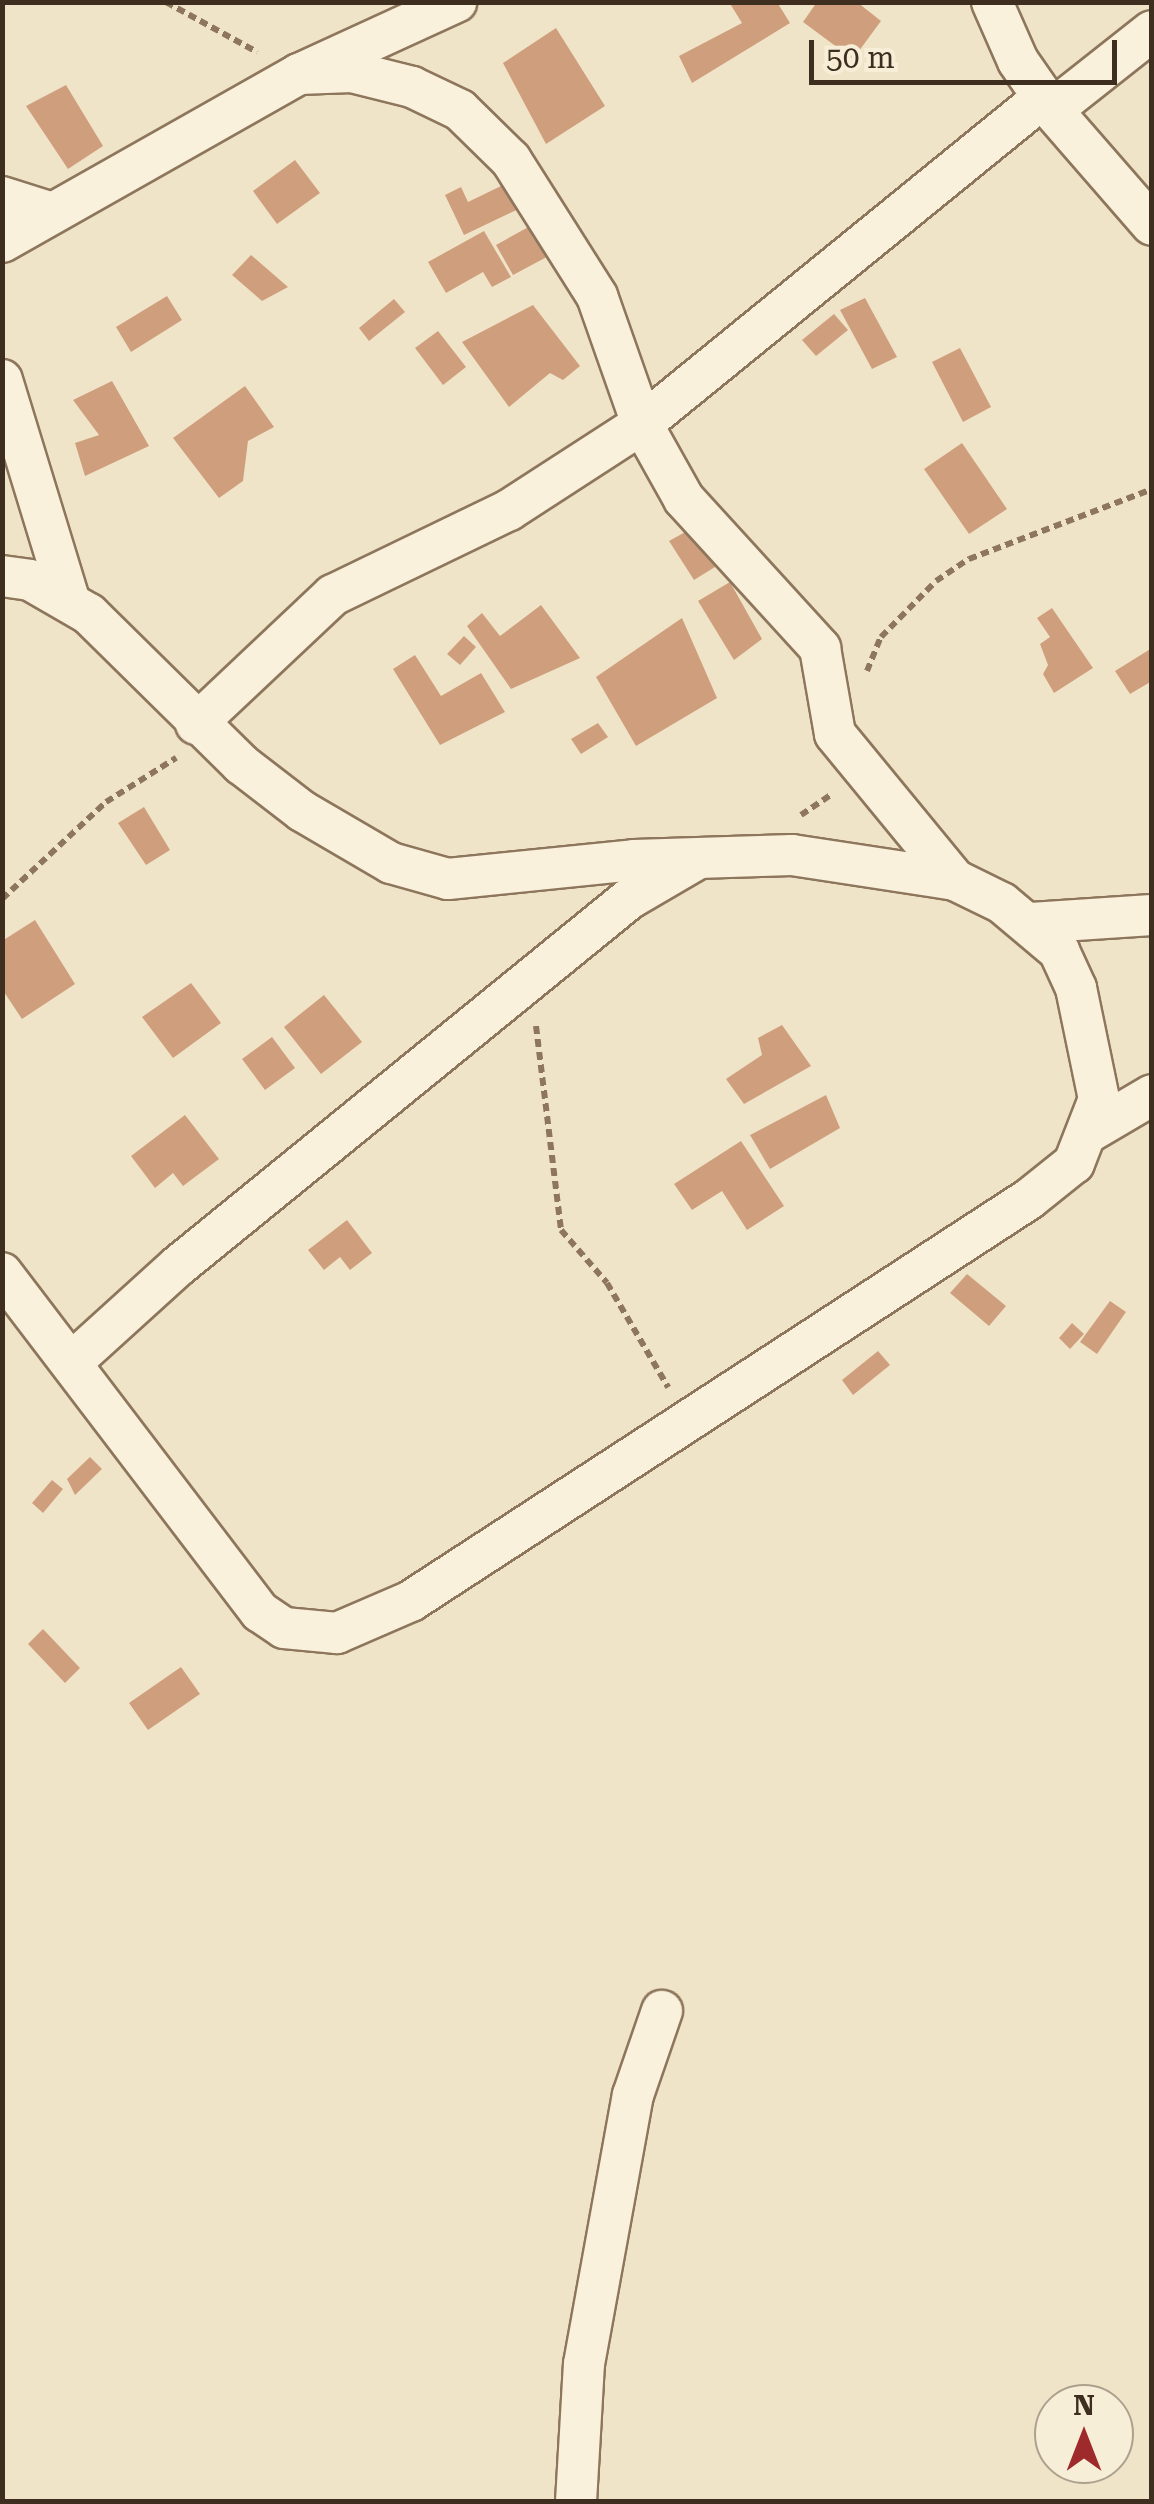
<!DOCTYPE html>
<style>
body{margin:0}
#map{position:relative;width:1154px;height:2504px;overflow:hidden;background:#f0e4c8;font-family:"Roboto Serif",serif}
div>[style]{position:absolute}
.building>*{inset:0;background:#cf9f7d}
.path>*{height:6px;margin-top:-3px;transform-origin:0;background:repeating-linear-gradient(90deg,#8d765c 0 8px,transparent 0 13px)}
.roads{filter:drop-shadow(2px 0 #8d765c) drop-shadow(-2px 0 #8d765c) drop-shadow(0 2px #8d765c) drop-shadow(0 -2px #8d765c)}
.minor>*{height:40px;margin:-20px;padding:0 20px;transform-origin:20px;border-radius:20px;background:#faf1dc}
span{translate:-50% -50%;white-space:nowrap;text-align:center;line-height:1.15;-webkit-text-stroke:8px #f7eed8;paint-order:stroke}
.frame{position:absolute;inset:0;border:5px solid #3d2e20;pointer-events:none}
.north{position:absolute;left:1034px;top:2384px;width:100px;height:100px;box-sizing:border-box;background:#f7eed8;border:2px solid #ada18e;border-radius:50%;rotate:0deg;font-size:28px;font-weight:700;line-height:40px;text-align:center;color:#3d2e20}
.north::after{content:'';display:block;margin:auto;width:35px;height:45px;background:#9e2a2b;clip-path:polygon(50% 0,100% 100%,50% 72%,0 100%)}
.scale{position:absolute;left:809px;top:40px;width:308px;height:45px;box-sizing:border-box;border:5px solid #3d2e20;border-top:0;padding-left:12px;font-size:30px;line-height:35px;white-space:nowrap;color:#3d2e20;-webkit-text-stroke:8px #f7eed8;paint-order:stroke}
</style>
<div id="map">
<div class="building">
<i style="clip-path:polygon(729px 2px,777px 2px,790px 23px,692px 83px,679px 56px,742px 23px)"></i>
<i style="clip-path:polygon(817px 2px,857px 2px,881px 21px,853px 59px,803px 22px)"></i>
<i style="clip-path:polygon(556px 28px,605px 106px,546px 144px,503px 63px)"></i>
<i style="clip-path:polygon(66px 85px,103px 146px,68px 169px,26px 106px)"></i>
<i style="clip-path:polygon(295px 160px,320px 193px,277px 224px,253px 191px)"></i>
<i style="clip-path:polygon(492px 166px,527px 205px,464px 235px,445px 195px,461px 187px,468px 202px,501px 186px)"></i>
<i style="clip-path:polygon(541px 220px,558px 251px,513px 275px,496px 245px)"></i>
<i style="clip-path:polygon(484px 231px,511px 277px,492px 287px,483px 272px,446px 293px,428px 262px)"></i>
<i style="clip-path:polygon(251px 255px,288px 287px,262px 301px,232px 275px)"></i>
<i style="clip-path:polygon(167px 296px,182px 320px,131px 352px,116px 327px)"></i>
<i style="clip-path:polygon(865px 298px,897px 357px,872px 369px,840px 310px)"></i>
<i style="clip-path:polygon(394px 299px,405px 312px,369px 341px,359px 328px)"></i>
<i style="clip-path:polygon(533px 305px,580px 366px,563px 380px,550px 373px,509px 407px,462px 342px)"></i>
<i style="clip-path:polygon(834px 314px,848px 330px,816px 356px,802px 340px)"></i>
<i style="clip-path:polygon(438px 331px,466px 367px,443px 385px,415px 348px)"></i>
<i style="clip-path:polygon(960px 348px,991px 407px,963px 422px,932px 362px)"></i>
<i style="clip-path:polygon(112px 381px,149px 446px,85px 476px,75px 443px,99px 435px,73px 400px)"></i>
<i style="clip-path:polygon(245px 386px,274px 427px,248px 441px,243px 481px,219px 498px,173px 438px)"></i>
<i style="clip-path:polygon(962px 443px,1007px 509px,969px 534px,924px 469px)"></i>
<i style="clip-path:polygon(698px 525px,723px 562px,694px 580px,669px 541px)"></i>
<i style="clip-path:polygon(730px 582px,762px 639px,734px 660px,698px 601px)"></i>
<i style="clip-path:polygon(541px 605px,580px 658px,511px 689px,467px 626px,482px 613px,500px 636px)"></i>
<i style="clip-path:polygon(1052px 608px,1093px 668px,1054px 693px,1043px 674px,1048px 665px,1040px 644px,1050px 637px,1037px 618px)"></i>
<i style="clip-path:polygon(682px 618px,717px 698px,636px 746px,596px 677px)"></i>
<i style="clip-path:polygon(464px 636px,476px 647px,460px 665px,447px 654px)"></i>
<i style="clip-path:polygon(1152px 648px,1152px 681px,1130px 694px,1115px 671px)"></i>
<i style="clip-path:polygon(415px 655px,441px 696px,481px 673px,505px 712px,440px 745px,393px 669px)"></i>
<i style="clip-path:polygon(598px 723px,608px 737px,581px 754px,571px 739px)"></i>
<i style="clip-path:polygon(144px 807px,170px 850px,146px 865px,118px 823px)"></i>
<i style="clip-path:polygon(35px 920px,75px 984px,22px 1019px,2px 989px,2px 941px)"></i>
<i style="clip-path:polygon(191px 983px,221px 1023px,173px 1058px,142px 1017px)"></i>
<i style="clip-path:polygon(324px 995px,362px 1042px,321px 1074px,284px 1027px)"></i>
<i style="clip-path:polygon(782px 1025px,811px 1066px,744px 1104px,726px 1079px,762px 1055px,758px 1038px)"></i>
<i style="clip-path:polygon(272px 1037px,295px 1068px,265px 1090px,242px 1059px)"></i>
<i style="clip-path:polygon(826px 1095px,840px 1128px,770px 1169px,750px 1135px)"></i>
<i style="clip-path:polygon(185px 1115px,219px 1159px,183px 1186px,173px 1173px,155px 1188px,131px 1156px)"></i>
<i style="clip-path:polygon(741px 1141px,784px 1206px,747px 1230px,722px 1191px,692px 1210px,674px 1184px)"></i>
<i style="clip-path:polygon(347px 1220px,372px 1253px,350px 1270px,340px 1257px,324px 1270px,308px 1250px)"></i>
<i style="clip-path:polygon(967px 1274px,1006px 1306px,989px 1326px,950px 1293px)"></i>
<i style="clip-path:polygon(1110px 1301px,1126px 1312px,1097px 1354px,1080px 1342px)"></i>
<i style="clip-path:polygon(1072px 1323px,1084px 1334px,1070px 1349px,1059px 1338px)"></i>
<i style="clip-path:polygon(878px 1351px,890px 1365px,853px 1395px,842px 1380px)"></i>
<i style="clip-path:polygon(90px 1457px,102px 1469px,75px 1495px,67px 1479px)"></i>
<i style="clip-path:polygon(52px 1480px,63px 1489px,43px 1513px,32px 1503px)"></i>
<i style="clip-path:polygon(43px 1629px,80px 1668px,65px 1683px,28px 1644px)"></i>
<i style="clip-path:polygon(181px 1667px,200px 1694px,148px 1730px,129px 1703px)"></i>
</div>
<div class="path">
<i style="left:166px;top:2px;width:104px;rotate:28.8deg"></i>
<i style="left:867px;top:671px;width:37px;rotate:-68deg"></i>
<i style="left:881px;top:637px;width:78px;rotate:-45.5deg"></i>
<i style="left:936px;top:581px;width:40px;rotate:-34deg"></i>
<i style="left:969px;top:559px;width:196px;rotate:-20.9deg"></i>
<i style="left:801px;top:815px;width:37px;rotate:-34deg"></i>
<i style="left:2px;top:899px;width:142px;rotate:-43deg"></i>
<i style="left:106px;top:802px;width:83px;rotate:-32.2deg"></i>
<i style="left:536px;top:1026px;width:206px;rotate:83deg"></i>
<i style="left:561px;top:1230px;width:70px;rotate:49deg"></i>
<i style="left:607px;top:1283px;width:121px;rotate:59.6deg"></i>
</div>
<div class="roads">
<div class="minor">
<i style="left:992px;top:2px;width:64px;rotate:66.2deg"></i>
<i style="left:1018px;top:61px;width:60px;rotate:55.2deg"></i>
<i style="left:1052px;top:110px;width:152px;rotate:49deg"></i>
<i style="left:299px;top:74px;width:53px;rotate:-2.2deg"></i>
<i style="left:352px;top:72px;width:62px;rotate:14deg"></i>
<i style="left:412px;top:87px;width:53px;rotate:25.6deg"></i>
<i style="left:460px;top:110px;width:71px;rotate:44.4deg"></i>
<i style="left:511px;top:160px;width:161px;rotate:57.7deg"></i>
<i style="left:597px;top:296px;width:136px;rotate:70.6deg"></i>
<i style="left:642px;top:424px;width:86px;rotate:60.8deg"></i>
<i style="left:684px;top:499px;width:202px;rotate:47.6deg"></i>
<i style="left:820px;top:648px;width:87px;rotate:80.1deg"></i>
<i style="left:835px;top:734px;width:189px;rotate:50.6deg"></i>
<i style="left:1052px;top:110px;width:127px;rotate:-38.3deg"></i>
<i style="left:2px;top:197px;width:49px;rotate:17.7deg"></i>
<i style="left:2px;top:242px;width:341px;rotate:-29.5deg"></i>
<i style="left:299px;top:74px;width:173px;rotate:-24.6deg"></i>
<i style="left:2px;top:380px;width:229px;rotate:73deg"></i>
<i style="left:2px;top:576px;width:28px;rotate:8deg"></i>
<i style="left:30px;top:580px;width:68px;rotate:30deg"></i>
<i style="left:89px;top:614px;width:214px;rotate:44.6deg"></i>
<i style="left:241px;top:764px;width:77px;rotate:37.6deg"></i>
<i style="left:302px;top:811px;width:103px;rotate:30.3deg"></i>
<i style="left:391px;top:863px;width:59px;rotate:15.7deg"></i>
<i style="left:448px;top:879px;width:187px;rotate:-5.8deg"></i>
<i style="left:634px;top:860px;width:158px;rotate:-1.8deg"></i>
<i style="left:792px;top:855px;width:165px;rotate:8.7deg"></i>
<i style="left:955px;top:880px;width:52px;rotate:26.1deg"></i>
<i style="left:1002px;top:903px;width:75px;rotate:40.1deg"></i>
<i style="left:1059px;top:951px;width:41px;rotate:65.3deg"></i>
<i style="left:1076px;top:988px;width:113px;rotate:78.3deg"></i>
<i style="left:1099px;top:1099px;width:69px;rotate:111.3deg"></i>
<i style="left:1074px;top:1163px;width:58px;rotate:141.3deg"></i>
<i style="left:1029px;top:1199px;width:737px;rotate:146.96deg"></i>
<i style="left:411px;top:1601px;width:81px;rotate:156.6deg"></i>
<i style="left:337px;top:1633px;width:53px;rotate:-174.6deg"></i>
<i style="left:284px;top:1628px;width:29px;rotate:-146deg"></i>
<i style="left:260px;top:1612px;width:426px;rotate:-127.3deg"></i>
<i style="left:196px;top:724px;width:188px;rotate:-43.3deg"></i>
<i style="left:333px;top:595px;width:195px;rotate:-25.8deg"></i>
<i style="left:509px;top:510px;width:158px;rotate:-32.9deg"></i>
<i style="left:642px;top:424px;width:518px;rotate:-39.13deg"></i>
<i style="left:1031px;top:923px;width:121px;rotate:-3.8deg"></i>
<i style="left:1091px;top:1131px;width:71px;rotate:-30.5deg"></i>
<i style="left:71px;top:1363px;width:144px;rotate:-42.2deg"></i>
<i style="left:178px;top:1266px;width:581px;rotate:-39.14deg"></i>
<i style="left:629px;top:899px;width:75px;rotate:-30.3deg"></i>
<i style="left:576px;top:2502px;width:138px;rotate:-86.7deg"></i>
<i style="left:584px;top:2364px;width:273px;rotate:-79.7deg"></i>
<i style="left:633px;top:2095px;width:89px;rotate:-71deg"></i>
</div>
</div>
<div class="frame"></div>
<div class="north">N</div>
<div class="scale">50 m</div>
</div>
